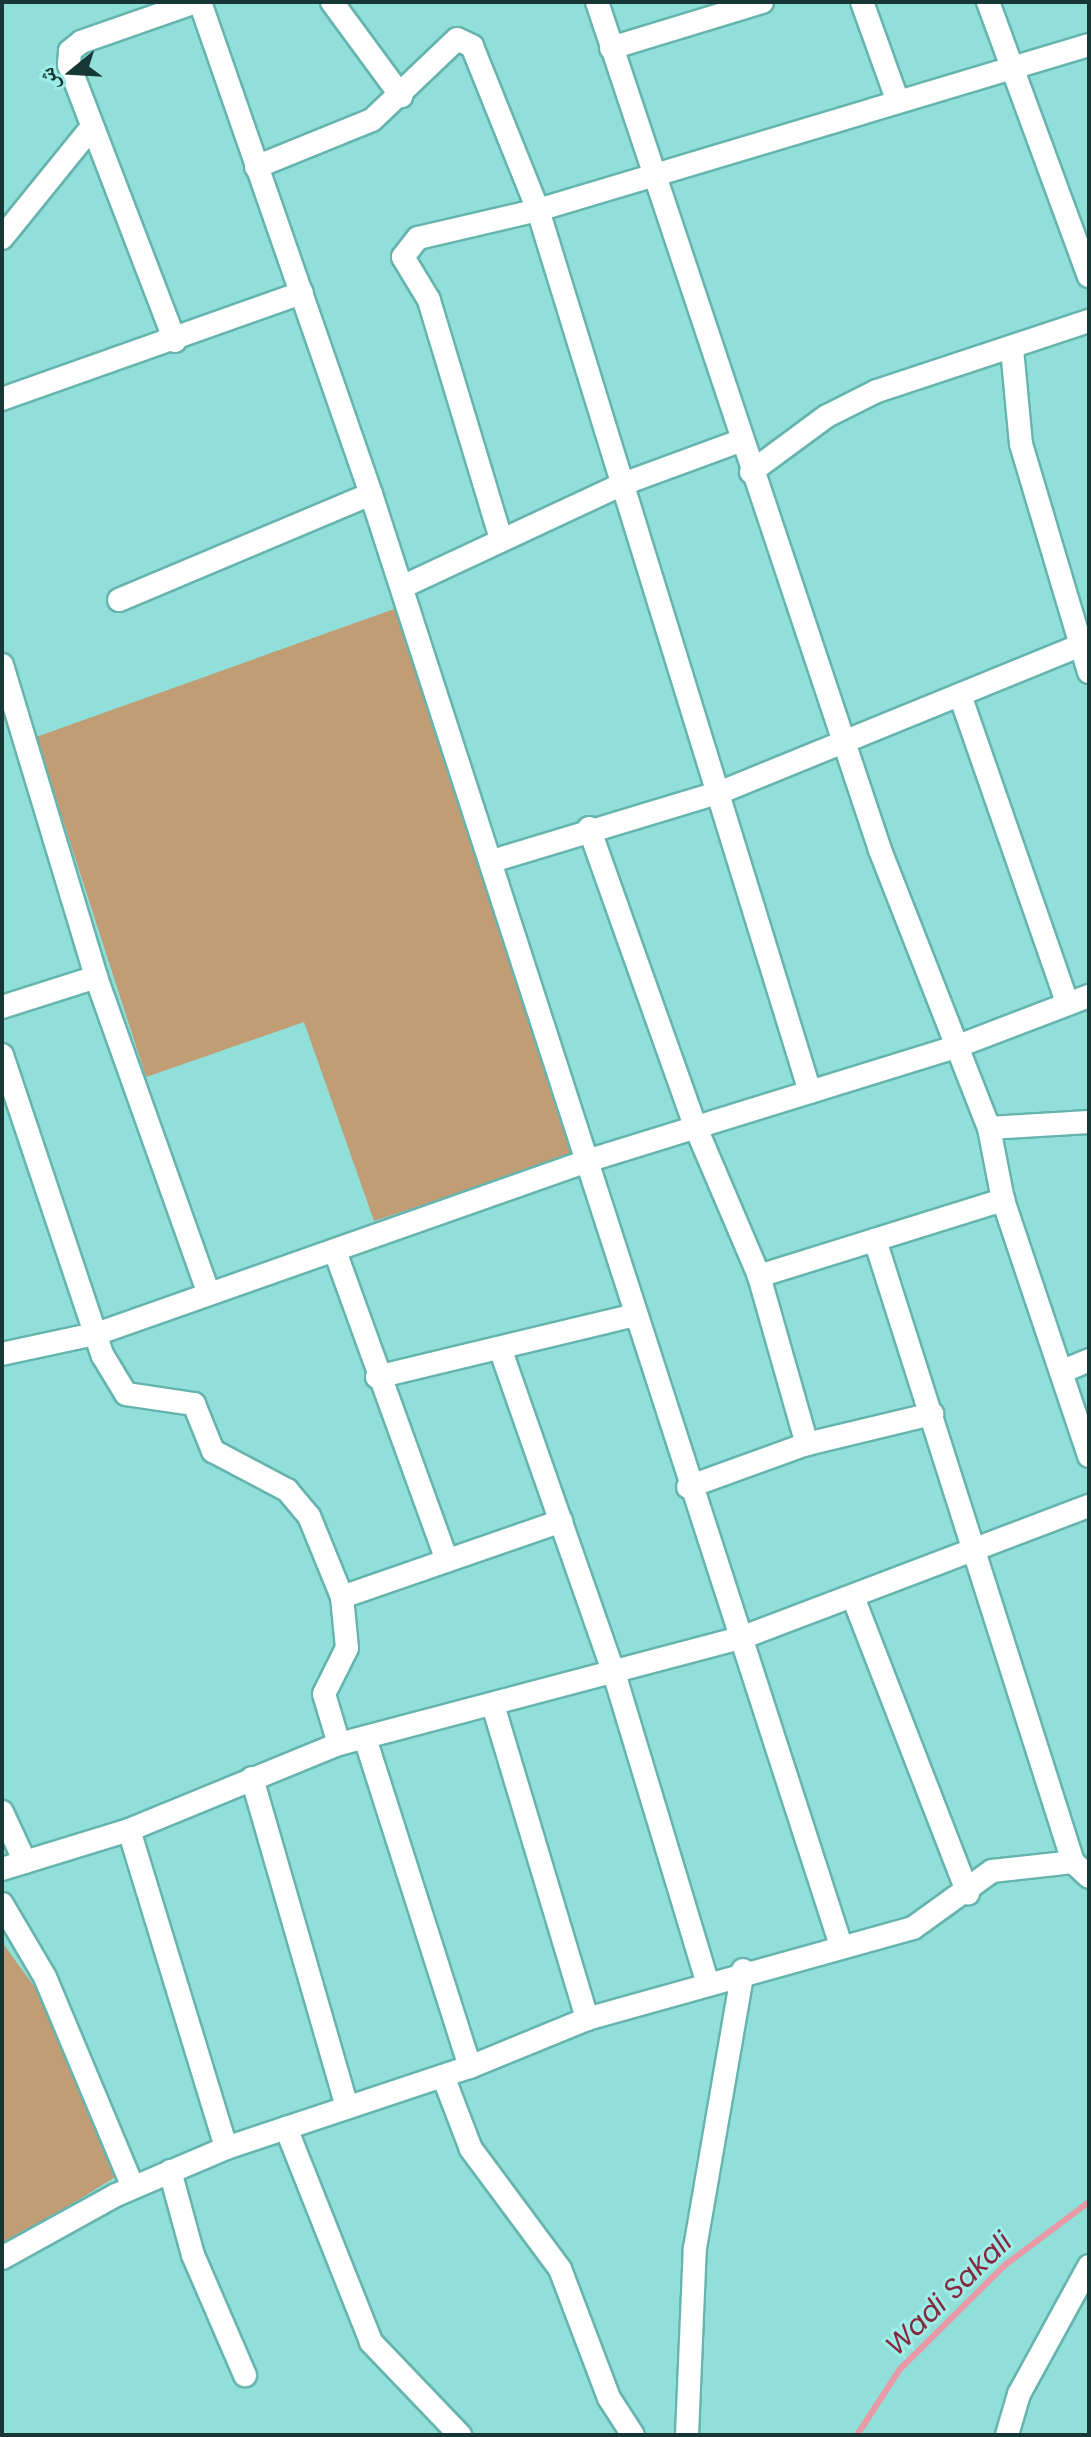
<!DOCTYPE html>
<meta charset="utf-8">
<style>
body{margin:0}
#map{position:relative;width:1091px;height:2437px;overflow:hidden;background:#91dfd9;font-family:Poppins,"Noto Naskh Arabic",sans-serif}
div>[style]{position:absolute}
.green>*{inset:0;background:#c19d75}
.stream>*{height:6px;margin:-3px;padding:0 3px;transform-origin:3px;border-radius:3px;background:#ea99a6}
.roads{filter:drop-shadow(2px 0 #66b4ae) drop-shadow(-2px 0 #66b4ae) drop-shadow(0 2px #66b4ae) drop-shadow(0 -2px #66b4ae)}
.minor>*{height:22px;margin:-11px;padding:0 11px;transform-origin:11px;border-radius:11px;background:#fff}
span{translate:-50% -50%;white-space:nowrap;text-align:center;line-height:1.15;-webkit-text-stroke:6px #9eede6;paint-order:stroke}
.water-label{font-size:28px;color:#862840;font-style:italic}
.frame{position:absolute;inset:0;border:4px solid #163735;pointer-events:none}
.north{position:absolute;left:32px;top:32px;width:80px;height:80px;-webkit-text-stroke:6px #9eede6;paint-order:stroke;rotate:252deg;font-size:22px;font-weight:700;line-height:32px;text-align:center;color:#163735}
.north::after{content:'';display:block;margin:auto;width:28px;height:36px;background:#163735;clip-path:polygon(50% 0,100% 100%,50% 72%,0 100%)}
</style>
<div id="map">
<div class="green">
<i style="clip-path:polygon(397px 608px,578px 1154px,374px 1221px,304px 1022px,146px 1077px,36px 737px)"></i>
<i style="clip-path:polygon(2px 1942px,36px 1989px,117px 2176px,2px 2247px)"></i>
</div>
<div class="stream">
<i style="left:857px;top:2435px;width:79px;rotate:-56.9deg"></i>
<i style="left:900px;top:2369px;width:148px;rotate:-44.7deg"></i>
<i style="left:1005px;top:2265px;width:105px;rotate:-36.9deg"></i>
</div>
<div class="roads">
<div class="minor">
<i style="left:200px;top:2px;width:521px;rotate:70.83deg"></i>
<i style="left:371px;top:494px;width:1523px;rotate:72.06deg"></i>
<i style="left:332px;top:2px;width:117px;rotate:53.7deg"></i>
<i style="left:597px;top:2px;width:894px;rotate:71.54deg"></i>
<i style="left:880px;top:850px;width:299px;rotate:68.6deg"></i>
<i style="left:989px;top:1128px;width:73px;rotate:79deg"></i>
<i style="left:1003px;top:1200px;width:270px;rotate:71.4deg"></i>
<i style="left:862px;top:2px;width:106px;rotate:70.2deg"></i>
<i style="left:988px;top:2px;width:292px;rotate:69.8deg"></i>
<i style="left:611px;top:48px;width:158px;rotate:-16.9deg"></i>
<i style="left:256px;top:167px;width:125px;rotate:-22.1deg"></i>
<i style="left:372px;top:120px;width:117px;rotate:-43.6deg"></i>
<i style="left:457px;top:39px;width:17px;rotate:25deg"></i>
<i style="left:472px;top:46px;width:177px;rotate:68.1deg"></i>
<i style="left:538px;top:210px;width:575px;rotate:-16.67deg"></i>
<i style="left:2px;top:238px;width:143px;rotate:-51deg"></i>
<i style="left:175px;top:341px;width:296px;rotate:-111deg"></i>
<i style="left:69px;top:65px;width:14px;rotate:-86deg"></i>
<i style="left:70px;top:51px;width:14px;rotate:-39deg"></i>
<i style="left:81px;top:42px;width:121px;rotate:-19.3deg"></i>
<i style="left:1012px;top:349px;width:95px;rotate:84.6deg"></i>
<i style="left:1021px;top:444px;width:238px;rotate:73.4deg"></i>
<i style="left:2px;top:399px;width:318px;rotate:-19.5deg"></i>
<i style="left:751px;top:472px;width:94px;rotate:-36.4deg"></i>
<i style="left:827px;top:416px;width:56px;rotate:-26.6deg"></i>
<i style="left:877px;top:391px;width:223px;rotate:-18.3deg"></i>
<i style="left:501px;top:539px;width:250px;rotate:-106.8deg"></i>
<i style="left:429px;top:300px;width:50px;rotate:-121.2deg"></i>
<i style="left:403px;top:257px;width:24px;rotate:-52deg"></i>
<i style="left:418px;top:238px;width:123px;rotate:-13.1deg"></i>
<i style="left:538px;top:210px;width:923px;rotate:72.86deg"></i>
<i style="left:402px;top:587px;width:244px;rotate:-25deg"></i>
<i style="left:623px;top:484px;width:125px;rotate:-20.2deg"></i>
<i style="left:119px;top:600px;width:273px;rotate:-22.8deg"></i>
<i style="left:2px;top:665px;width:326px;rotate:73.2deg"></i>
<i style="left:96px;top:977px;width:333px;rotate:70.4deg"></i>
<i style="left:960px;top:695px;width:326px;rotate:70.8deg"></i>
<i style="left:589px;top:828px;width:319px;rotate:70.4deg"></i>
<i style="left:696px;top:1128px;width:161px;rotate:66.9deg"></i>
<i style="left:759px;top:1276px;width:175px;rotate:74.1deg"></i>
<i style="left:492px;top:861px;width:239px;rotate:-16.8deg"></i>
<i style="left:721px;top:792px;width:397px;rotate:-22.2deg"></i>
<i style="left:2px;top:1007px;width:99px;rotate:-17.7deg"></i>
<i style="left:2px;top:1055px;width:317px;rotate:71.5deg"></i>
<i style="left:103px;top:1356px;width:44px;rotate:58.8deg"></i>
<i style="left:126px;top:1394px;width:69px;rotate:8.4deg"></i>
<i style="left:194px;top:1404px;width:51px;rotate:68deg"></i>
<i style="left:213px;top:1451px;width:84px;rotate:27.8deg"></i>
<i style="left:287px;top:1490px;width:34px;rotate:50deg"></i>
<i style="left:309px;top:1516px;width:87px;rotate:67.8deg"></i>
<i style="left:342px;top:1597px;width:51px;rotate:84.4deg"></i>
<i style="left:347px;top:1648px;width:51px;rotate:116.6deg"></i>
<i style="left:324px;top:1694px;width:52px;rotate:73.3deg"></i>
<i style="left:989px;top:1128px;width:100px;rotate:-3.4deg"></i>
<i style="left:875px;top:1240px;width:653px;rotate:72.34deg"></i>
<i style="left:1073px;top:1862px;width:22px;rotate:43deg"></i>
<i style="left:336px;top:1254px;width:326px;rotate:70.1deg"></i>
<i style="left:759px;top:1276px;width:256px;rotate:-17.3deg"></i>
<i style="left:501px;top:1351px;width:341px;rotate:70.7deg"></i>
<i style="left:614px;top:1673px;width:322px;rotate:73.2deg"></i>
<i style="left:2px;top:1354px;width:99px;rotate:-12.2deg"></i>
<i style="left:99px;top:1333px;width:521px;rotate:-19.41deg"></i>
<i style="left:590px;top:1160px;width:385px;rotate:-17.2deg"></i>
<i style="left:958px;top:1046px;width:140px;rotate:-20.9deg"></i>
<i style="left:1061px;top:1372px;width:30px;rotate:-23deg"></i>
<i style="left:377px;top:1377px;width:266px;rotate:-13.5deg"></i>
<i style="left:688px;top:1487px;width:127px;rotate:-19.9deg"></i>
<i style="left:807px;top:1444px;width:129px;rotate:-13.5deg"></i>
<i style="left:342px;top:1597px;width:232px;rotate:-19.1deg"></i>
<i style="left:853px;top:1597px;width:318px;rotate:68.8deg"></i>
<i style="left:493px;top:1705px;width:328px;rotate:73.3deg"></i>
<i style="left:365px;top:1738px;width:345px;rotate:72.3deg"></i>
<i style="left:252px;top:1778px;width:343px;rotate:73.9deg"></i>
<i style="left:2px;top:1812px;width:55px;rotate:65.3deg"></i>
<i style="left:129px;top:1830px;width:332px;rotate:73deg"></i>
<i style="left:2px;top:1869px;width:133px;rotate:-17.1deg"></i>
<i style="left:129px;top:1830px;width:227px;rotate:-22.3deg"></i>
<i style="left:339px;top:1744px;width:416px;rotate:-14.8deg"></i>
<i style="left:741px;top:1638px;width:372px;rotate:-20.8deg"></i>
<i style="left:2px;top:1904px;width:85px;rotate:59.5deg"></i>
<i style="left:45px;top:1977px;width:228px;rotate:67.3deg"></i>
<i style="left:443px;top:2076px;width:78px;rotate:69deg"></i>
<i style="left:471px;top:2149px;width:149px;rotate:53.4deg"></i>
<i style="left:560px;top:2269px;width:138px;rotate:69.2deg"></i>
<i style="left:609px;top:2398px;width:44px;rotate:57deg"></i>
<i style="left:286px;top:2128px;width:230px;rotate:68.3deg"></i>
<i style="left:371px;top:2342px;width:129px;rotate:46.3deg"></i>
<i style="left:170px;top:2171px;width:87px;rotate:74.7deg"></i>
<i style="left:193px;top:2255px;width:131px;rotate:66.6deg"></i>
<i style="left:2px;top:2258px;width:130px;rotate:-28.9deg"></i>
<i style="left:116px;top:2195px;width:120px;rotate:-23.1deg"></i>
<i style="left:226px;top:2148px;width:257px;rotate:-18.4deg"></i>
<i style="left:470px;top:2067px;width:126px;rotate:-22.3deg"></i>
<i style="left:587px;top:2019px;width:338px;rotate:-15.6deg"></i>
<i style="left:913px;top:1928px;width:97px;rotate:-35.8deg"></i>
<i style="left:992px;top:1871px;width:81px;rotate:-6.3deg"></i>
<i style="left:687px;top:2435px;width:187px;rotate:-87.6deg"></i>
<i style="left:695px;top:2248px;width:282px;rotate:-80.2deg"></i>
<i style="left:1007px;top:2435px;width:43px;rotate:-73.7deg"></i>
<i style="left:1019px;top:2394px;width:146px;rotate:-61.3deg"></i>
</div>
</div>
<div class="water-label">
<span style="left:949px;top:2294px;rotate:-44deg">Wadi Sakali</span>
</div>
<div class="frame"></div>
<div class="north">ش</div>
</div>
